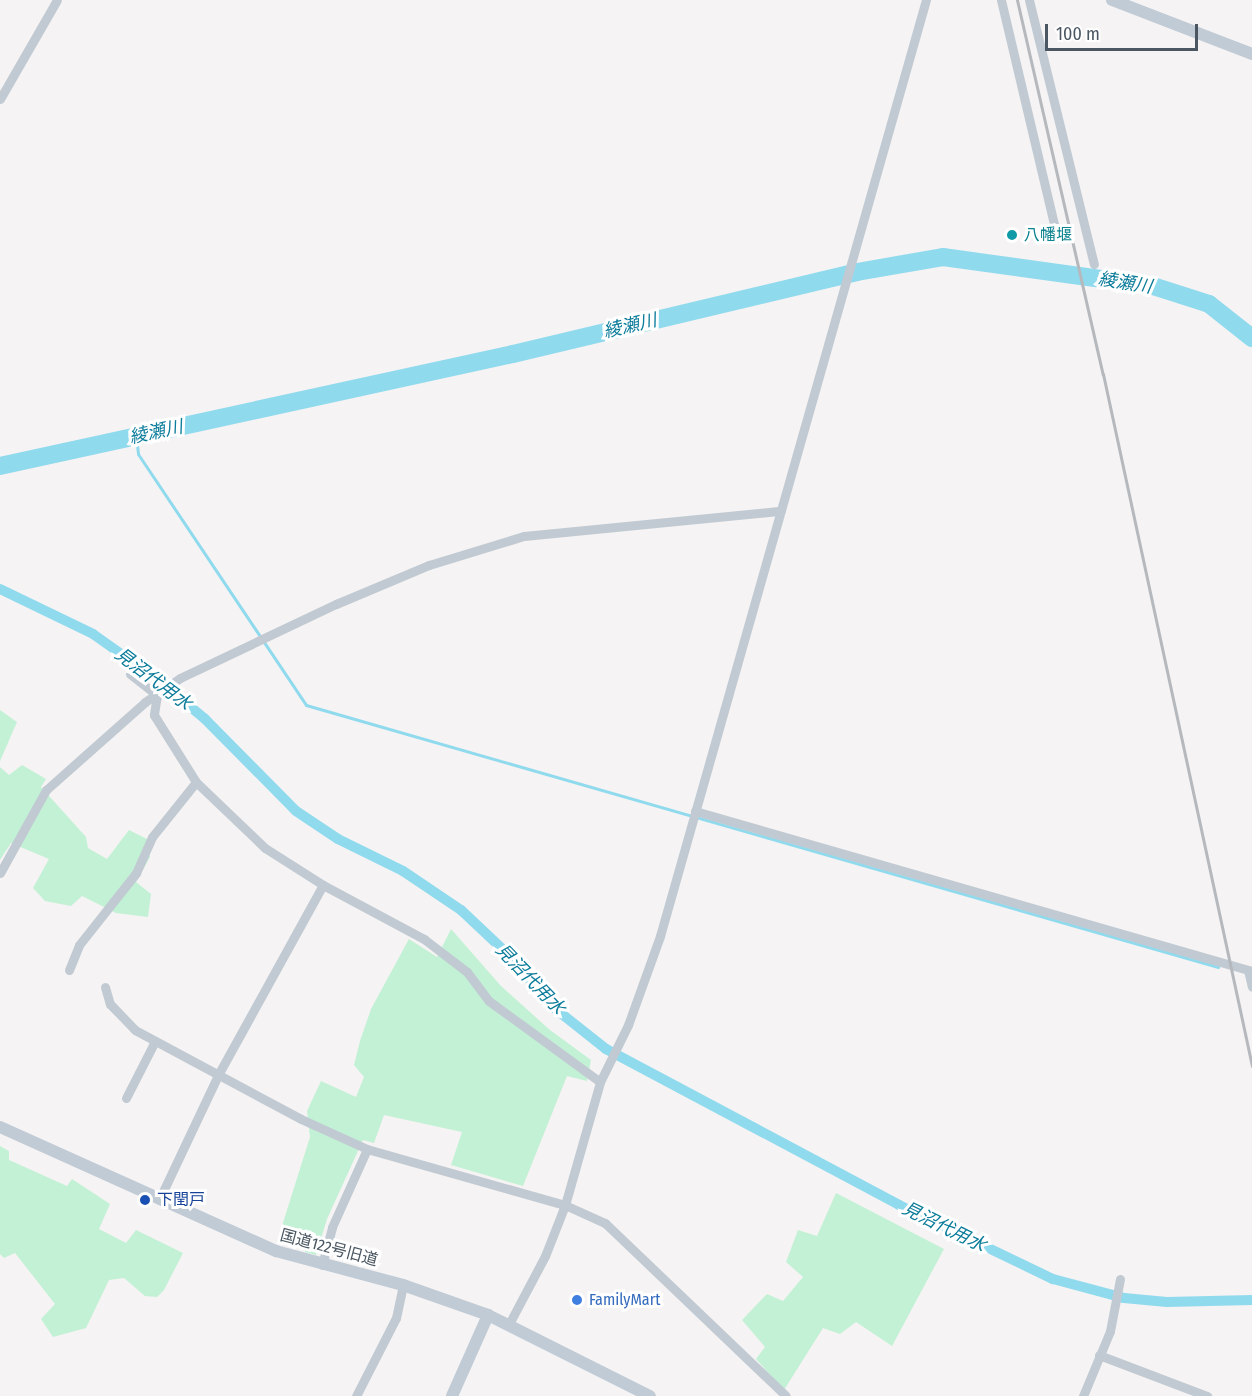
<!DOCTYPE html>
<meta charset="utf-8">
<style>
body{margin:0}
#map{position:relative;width:1252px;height:1396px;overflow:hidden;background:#f5f3f3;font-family:"Fira Sans Condensed","Noto Sans JP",sans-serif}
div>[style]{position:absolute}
.green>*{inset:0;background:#c3f1d5}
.stream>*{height:3px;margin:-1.5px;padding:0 1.5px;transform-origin:1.5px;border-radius:1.5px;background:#90daee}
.canal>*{height:10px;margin:-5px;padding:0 5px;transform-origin:5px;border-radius:5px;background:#90daee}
.river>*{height:18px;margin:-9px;padding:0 9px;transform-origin:9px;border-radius:9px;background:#90daee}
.street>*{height:9px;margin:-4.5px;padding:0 4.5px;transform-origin:4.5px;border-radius:4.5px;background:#c1cad2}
.secondary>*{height:12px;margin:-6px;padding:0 6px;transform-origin:6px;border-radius:6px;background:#c1cbd6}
.rail>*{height:3px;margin:-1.5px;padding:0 1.5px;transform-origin:1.5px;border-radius:1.5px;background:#b5b8bd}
.dots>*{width:16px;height:16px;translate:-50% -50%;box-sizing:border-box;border:3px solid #fff;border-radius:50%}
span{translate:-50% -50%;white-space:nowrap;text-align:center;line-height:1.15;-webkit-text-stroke:6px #fff;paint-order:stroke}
.culture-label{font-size:16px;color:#0d838f}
.left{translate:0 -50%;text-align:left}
.transit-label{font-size:16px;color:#164399}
.street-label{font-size:16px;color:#4a5661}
.shop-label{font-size:16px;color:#366cbe}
.water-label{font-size:18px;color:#0c7c9b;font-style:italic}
.scale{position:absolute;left:1045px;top:24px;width:153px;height:27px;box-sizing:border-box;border:3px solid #4a5661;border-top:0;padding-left:8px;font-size:18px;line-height:21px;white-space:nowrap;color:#4a5661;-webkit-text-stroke:4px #fff;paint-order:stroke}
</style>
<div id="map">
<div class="green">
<i style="clip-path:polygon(0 710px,17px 722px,0 761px)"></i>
<i style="clip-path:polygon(22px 765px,46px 779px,41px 787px,86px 837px,88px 848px,107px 859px,129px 830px,147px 839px,150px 857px,136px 882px,151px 894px,148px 917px,116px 913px,82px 896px,71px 906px,45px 901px,33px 888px,49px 859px,11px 843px,0 860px,0 767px,9px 775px)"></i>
<i style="clip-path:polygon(451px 929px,501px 986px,550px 1030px,591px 1060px,587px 1081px,567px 1076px,523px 1186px,451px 1165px,462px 1132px,384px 1115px,374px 1143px,363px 1140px,327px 1219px,316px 1255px,305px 1252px,308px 1236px,281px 1229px,310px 1137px,307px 1111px,321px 1081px,356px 1097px,364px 1077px,354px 1065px,360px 1041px,371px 1009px,409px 939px,437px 957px)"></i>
<i style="clip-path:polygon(0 1146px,9px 1151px,9px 1160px,67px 1186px,72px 1179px,110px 1204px,99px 1229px,126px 1243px,136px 1230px,183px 1253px,164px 1290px,157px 1297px,145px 1296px,124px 1278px,109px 1280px,86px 1328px,53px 1337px,41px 1319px,55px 1304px,15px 1253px,4px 1258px,0 1254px)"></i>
<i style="clip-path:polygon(836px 1193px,944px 1249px,892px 1346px,856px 1322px,840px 1334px,823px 1328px,784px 1390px,756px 1359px,765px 1347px,742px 1320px,767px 1294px,783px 1301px,803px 1277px,786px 1262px,798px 1230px,817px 1236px)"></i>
</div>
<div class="stream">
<i style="left:136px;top:437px;width:17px;rotate:83deg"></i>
<i style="left:138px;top:454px;width:302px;rotate:56.2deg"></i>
<i style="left:306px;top:705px;width:949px;rotate:16.03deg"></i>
</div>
<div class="canal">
<i style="left:0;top:589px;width:103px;rotate:25.8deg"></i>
<i style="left:93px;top:634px;width:80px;rotate:35.3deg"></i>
<i style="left:158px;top:680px;width:61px;rotate:39.7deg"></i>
<i style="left:205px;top:719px;width:129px;rotate:45.3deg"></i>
<i style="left:296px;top:811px;width:50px;rotate:33.7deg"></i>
<i style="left:338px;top:839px;width:72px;rotate:26.2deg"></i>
<i style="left:403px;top:871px;width:70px;rotate:33.9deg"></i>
<i style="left:461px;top:910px;width:69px;rotate:43.2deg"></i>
<i style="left:511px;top:957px;width:65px;rotate:50deg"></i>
<i style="left:553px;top:1007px;width:68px;rotate:38.4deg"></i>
<i style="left:606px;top:1049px;width:332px;rotate:28deg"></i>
<i style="left:899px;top:1205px;width:171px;rotate:25.7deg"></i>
<i style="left:1053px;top:1279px;width:73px;rotate:15deg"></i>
<i style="left:1124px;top:1298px;width:43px;rotate:5.3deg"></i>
<i style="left:1167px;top:1302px;width:85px;rotate:-1.3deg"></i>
</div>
<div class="river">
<i style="left:0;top:466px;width:525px;rotate:-12.32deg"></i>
<i style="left:513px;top:354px;width:354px;rotate:-13.4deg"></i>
<i style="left:857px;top:272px;width:87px;rotate:-9.9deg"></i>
<i style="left:943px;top:257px;width:212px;rotate:7.9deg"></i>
<i style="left:1153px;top:286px;width:59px;rotate:17.8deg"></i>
<i style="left:1209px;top:304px;width:55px;rotate:38.3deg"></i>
</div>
<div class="street">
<i style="left:1001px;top:0;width:231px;rotate:76.7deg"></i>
<i style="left:1054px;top:225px;width:7px;rotate:124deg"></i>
<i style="left:1029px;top:0;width:272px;rotate:76.2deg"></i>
<i style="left:0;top:99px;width:114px;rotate:-60.1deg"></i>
<i style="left:130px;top:674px;width:34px;rotate:38deg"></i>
<i style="left:157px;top:695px;width:20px;rotate:99deg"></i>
<i style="left:154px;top:715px;width:79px;rotate:57.9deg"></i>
<i style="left:196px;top:782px;width:95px;rotate:43.7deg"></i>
<i style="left:265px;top:848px;width:69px;rotate:32.5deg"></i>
<i style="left:323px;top:885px;width:115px;rotate:28.1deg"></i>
<i style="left:424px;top:939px;width:54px;rotate:37.5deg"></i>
<i style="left:467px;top:972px;width:36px;rotate:53deg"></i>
<i style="left:489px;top:1001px;width:137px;rotate:36.1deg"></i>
<i style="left:695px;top:811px;width:580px;rotate:16.03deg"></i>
<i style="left:0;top:873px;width:95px;rotate:-61deg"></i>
<i style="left:46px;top:790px;width:132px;rotate:-41.6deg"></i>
<i style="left:145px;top:702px;width:42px;rotate:-34.4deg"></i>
<i style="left:180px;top:678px;width:173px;rotate:-25.4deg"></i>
<i style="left:336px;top:604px;width:101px;rotate:-22.8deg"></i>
<i style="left:429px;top:565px;width:99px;rotate:-17deg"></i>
<i style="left:524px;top:536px;width:258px;rotate:-5.6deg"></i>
<i style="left:69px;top:970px;width:27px;rotate:-68deg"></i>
<i style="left:79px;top:945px;width:92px;rotate:-51.6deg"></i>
<i style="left:136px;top:873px;width:39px;rotate:-66deg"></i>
<i style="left:152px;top:837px;width:70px;rotate:-51.3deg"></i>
<i style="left:1248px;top:970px;width:17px;rotate:77deg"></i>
<i style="left:105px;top:987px;width:18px;rotate:74deg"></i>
<i style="left:110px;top:1004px;width:36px;rotate:46deg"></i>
<i style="left:135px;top:1030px;width:188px;rotate:28.2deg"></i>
<i style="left:301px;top:1119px;width:72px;rotate:24.4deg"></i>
<i style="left:367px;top:1149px;width:206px;rotate:15.8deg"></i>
<i style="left:565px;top:1205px;width:44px;rotate:24.2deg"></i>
<i style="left:605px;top:1223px;width:250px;rotate:43.7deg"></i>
<i style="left:126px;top:1098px;width:64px;rotate:-63deg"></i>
<i style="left:159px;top:1200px;width:138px;rotate:-64.7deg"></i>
<i style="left:218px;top:1075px;width:217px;rotate:-61.1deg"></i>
<i style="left:322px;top:1265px;width:39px;rotate:-75deg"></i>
<i style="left:332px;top:1227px;width:85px;rotate:-65.8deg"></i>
<i style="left:509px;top:1324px;width:77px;rotate:-62.1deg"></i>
<i style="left:545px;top:1256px;width:55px;rotate:-68.6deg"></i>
<i style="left:565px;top:1205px;width:128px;rotate:-74.1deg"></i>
<i style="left:600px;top:1082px;width:64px;rotate:-63.8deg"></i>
<i style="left:628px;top:1025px;width:95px;rotate:-70.2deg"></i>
<i style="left:660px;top:936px;width:973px;rotate:-74.14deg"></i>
<i style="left:1099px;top:1355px;width:116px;rotate:20.8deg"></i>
<i style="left:356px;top:1396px;width:88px;rotate:-62.9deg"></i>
<i style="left:396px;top:1318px;width:34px;rotate:-78deg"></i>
<i style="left:1083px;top:1396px;width:70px;rotate:-67.4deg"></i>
<i style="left:1110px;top:1331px;width:53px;rotate:-79.1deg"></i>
</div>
<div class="secondary">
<i style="left:1112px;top:0;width:150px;rotate:21.1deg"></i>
<i style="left:0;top:1127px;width:303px;rotate:24.2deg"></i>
<i style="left:276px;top:1251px;width:131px;rotate:15deg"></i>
<i style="left:403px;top:1285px;width:90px;rotate:19.4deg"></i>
<i style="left:488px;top:1315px;width:181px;rotate:26.6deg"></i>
<i style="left:452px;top:1396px;width:89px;rotate:-66deg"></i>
</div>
<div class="rail">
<i style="left:1017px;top:0;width:384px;rotate:77.1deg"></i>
<i style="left:1103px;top:374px;width:708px;rotate:77.85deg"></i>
</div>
<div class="dots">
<i style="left:1012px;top:235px;background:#0f9aa8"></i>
<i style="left:145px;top:1200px;background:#1a4fb4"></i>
<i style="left:577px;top:1300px;background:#3f7fe0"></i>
</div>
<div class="culture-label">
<span class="left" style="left:1024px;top:235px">八幡堰</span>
</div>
<div class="transit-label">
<span class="left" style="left:157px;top:1200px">下閏戸</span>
</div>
<div class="street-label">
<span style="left:329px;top:1248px;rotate:15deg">国道122号旧道</span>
</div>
<div class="shop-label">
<span class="left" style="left:589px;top:1300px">FamilyMart</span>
</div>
<div class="water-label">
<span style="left:1125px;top:283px;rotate:9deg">綾瀬川</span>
<span style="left:630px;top:326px;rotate:-13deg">綾瀬川</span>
<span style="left:156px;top:432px;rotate:-12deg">綾瀬川</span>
<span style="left:153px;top:679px;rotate:37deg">見沼代用水</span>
<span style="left:530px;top:979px;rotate:46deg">見沼代用水</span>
<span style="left:944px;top:1227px;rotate:26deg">見沼代用水</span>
</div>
<div class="scale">100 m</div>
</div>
